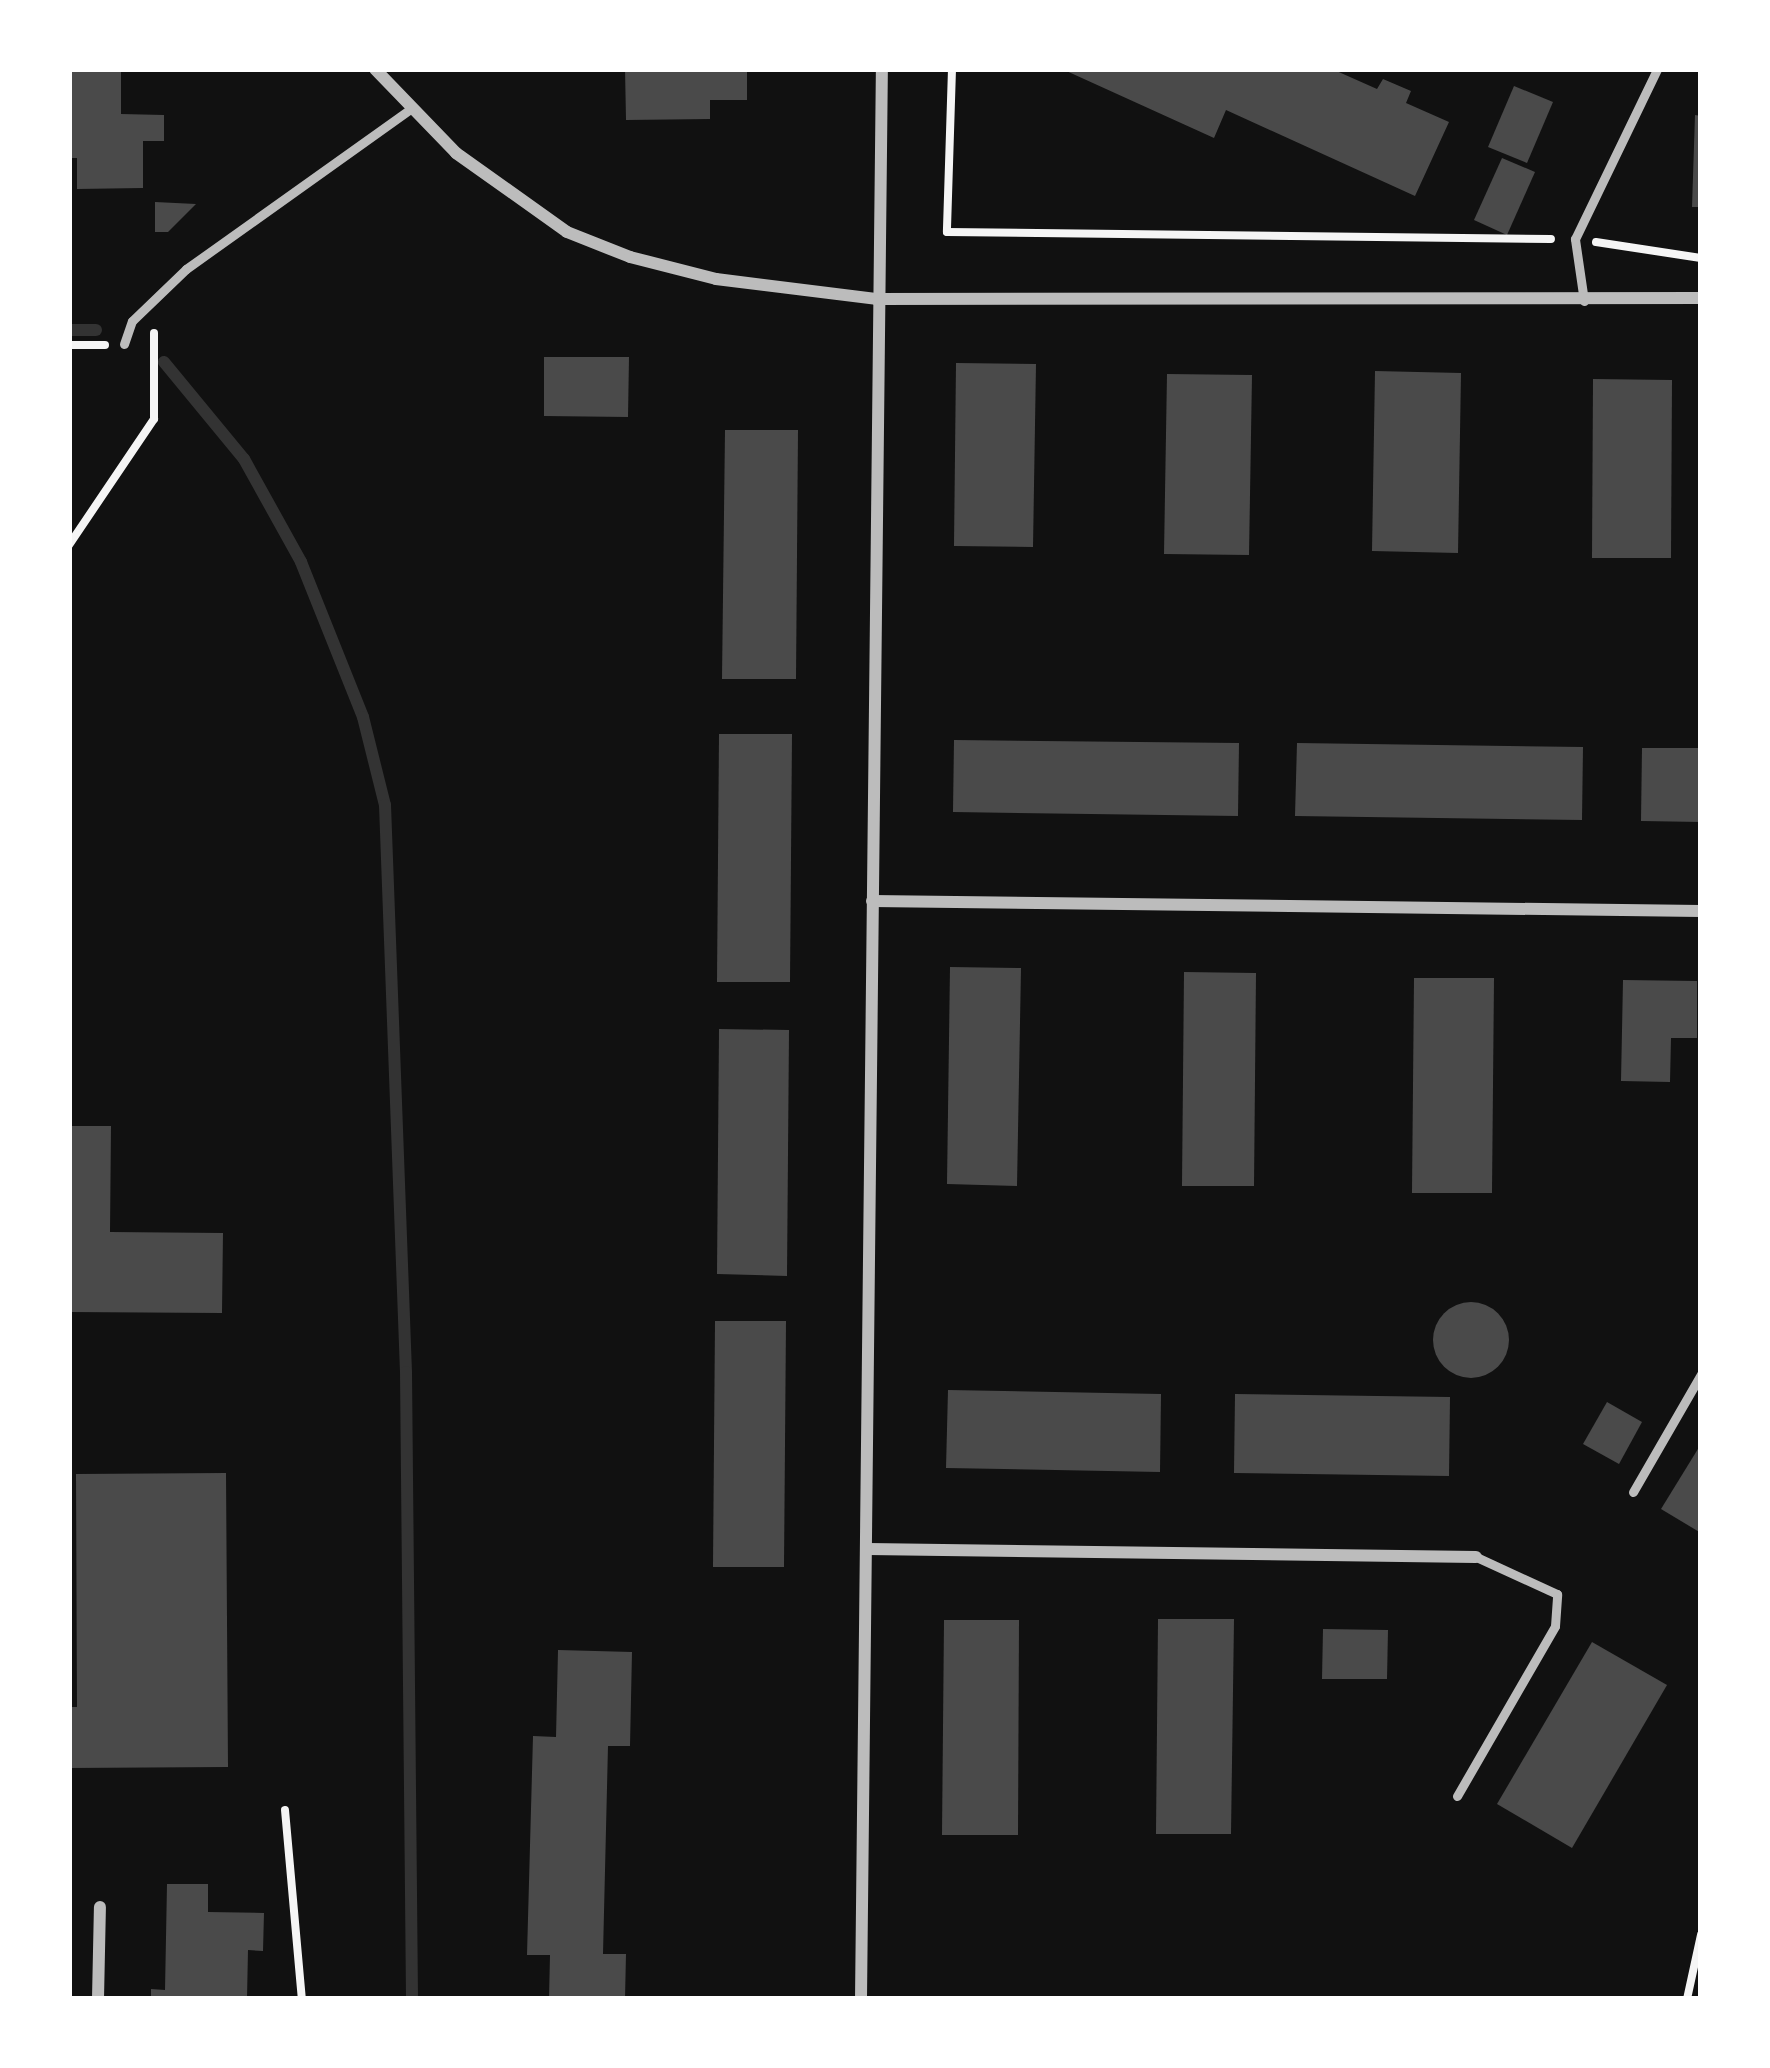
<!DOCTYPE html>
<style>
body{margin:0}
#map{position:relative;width:1770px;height:2068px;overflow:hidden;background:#111;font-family:"DejaVu Sans",sans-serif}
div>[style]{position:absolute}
.stream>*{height:12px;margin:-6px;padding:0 6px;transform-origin:6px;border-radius:6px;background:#333}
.building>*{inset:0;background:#4a4a4a}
.round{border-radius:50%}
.path>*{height:8px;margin:-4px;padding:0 4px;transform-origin:4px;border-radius:4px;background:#f5f5f5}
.service>*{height:9px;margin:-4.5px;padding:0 4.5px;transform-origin:4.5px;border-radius:4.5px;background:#bcbcbc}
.minor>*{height:12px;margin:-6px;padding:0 6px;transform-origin:6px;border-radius:6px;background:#bcbcbc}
span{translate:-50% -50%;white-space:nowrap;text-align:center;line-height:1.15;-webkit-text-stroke:9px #fff;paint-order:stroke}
.frame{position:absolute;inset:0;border:72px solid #fff;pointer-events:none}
</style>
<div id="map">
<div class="stream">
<i style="left:69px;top:330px;width:27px"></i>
<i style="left:164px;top:362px;width:126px;rotate:50.5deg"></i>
<i style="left:244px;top:459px;width:118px;rotate:61deg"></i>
<i style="left:301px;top:562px;width:167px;rotate:68.2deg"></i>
<i style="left:363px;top:717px;width:91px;rotate:76deg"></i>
<i style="left:385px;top:805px;width:567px;rotate:87.88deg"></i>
<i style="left:406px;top:1372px;width:627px;rotate:89.45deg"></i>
</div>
<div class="building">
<i style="clip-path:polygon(69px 69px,121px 69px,121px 114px,164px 115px,164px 141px,143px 141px,143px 188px,77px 189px,77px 158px,69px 158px)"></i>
<i style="clip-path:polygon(625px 69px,747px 69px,747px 100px,710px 100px,710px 119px,626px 120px)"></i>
<i style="clip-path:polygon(1062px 69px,1332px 69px,1377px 89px,1383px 79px,1411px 91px,1406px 103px,1449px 122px,1415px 196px,1226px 110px,1214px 138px)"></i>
<i style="clip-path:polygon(1514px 86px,1553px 102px,1527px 163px,1488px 147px)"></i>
<i style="clip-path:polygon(1695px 115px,1701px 116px,1701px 207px,1692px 207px)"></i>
<i style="clip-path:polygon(1502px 158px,1535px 172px,1507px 235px,1474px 220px)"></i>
<i style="clip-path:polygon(155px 202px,196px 204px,168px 232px,155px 232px)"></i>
<i style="clip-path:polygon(544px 357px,629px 357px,628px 417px,544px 416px)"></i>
<i style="clip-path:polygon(956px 363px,1036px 364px,1033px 547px,954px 546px)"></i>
<i style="clip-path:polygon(1375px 371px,1461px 373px,1458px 553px,1372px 551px)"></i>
<i style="clip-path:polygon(1167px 374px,1252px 375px,1249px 555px,1164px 554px)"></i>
<i style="clip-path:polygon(1593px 379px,1672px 380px,1671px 558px,1592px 558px)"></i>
<i style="clip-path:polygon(725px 430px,798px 430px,796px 679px,722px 679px)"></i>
<i style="clip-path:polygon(719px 734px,792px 734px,790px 982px,717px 982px)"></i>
<i style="clip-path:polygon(954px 740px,1239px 743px,1238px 816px,953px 812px)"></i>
<i style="clip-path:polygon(1297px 743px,1583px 747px,1582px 820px,1295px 816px)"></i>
<i style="clip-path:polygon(1642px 748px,1701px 748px,1701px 822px,1641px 821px)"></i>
<i style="clip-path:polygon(950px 967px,1021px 968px,1017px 1186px,947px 1184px)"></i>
<i style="clip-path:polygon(1184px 972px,1256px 973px,1254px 1186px,1182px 1186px)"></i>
<i style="clip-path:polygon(1414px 978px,1494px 978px,1492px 1193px,1412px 1193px)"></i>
<i style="clip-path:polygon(1623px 980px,1697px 981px,1697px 1038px,1671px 1038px,1670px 1082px,1621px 1081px)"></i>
<i style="clip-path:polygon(719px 1029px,789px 1030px,787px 1276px,717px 1274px)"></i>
<i style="clip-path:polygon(69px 1126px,111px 1126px,110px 1232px,223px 1233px,222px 1313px,69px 1312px)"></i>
<i class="round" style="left:1433px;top:1302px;width:76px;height:76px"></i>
<i style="clip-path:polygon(715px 1321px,786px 1321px,784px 1567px,713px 1567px)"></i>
<i style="clip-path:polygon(948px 1390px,1161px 1394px,1160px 1472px,946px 1468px)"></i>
<i style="clip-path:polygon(1235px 1394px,1450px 1397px,1449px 1476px,1234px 1473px)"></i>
<i style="clip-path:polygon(1607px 1402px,1642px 1422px,1619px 1464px,1583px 1444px)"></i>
<i style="clip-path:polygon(1701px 1444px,1701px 1533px,1661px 1509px)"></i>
<i style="clip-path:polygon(226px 1473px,228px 1767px,69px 1768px,69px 1707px,77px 1707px,76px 1474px)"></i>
<i style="clip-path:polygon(1158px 1619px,1234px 1619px,1231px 1834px,1156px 1834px)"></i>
<i style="clip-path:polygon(944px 1620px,1019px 1620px,1018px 1835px,942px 1835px)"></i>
<i style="clip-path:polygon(1323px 1629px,1388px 1630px,1387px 1679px,1322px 1679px)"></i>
<i style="clip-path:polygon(1592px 1642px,1667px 1685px,1572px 1848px,1497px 1804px)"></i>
<i style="clip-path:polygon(558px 1650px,632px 1652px,630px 1746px,608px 1746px,603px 1954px,626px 1954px,625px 1999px,549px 1999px,550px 1955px,527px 1955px,533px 1736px,556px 1737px)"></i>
<i style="clip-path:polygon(167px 1884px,208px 1884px,208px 1912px,264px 1913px,263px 1951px,248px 1950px,247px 1999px,151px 1999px,151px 1989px,165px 1990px)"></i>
</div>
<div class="path">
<i style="left:952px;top:69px;width:163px;rotate:91.8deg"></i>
<i style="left:947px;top:232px;width:604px;rotate:0.66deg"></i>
<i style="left:1596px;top:242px;width:106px;rotate:8.7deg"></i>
<i style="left:69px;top:345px;width:36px"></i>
<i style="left:69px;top:545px;width:152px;rotate:-56deg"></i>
<i style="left:154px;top:419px;width:86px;rotate:-90deg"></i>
<i style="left:285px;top:1810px;width:190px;rotate:84.9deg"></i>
<i style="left:1687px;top:1999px;width:66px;rotate:-77.7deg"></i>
</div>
<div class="service">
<i style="left:1584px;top:301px;width:63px;rotate:-98.3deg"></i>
<i style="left:1575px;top:239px;width:189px;rotate:-64.2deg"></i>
<i style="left:124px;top:344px;width:24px;rotate:-71deg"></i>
<i style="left:132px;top:321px;width:75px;rotate:-43.9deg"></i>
<i style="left:186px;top:269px;width:275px;rotate:-35.5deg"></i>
<i style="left:1633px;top:1492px;width:136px;rotate:-60deg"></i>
<i style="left:1457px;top:1796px;width:196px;rotate:-60deg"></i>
<i style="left:1555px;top:1626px;width:32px;rotate:-86deg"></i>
<i style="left:1557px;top:1594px;width:89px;rotate:-155.4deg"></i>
</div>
<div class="minor">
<i style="left:375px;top:69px;width:117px;rotate:46deg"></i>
<i style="left:456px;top:153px;width:136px;rotate:35.4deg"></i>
<i style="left:567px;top:232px;width:68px;rotate:21.6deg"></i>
<i style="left:630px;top:257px;width:89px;rotate:14.3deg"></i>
<i style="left:716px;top:279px;width:161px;rotate:7.1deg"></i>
<i style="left:876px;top:299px;width:825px;rotate:-0.07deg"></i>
<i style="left:872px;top:901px;width:829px;rotate:0.69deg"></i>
<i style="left:868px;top:1549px;width:608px;rotate:0.75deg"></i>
<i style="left:98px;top:1999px;width:92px;rotate:-88.8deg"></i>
<i style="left:861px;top:1999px;width:1930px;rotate:-89.38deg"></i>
</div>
<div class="frame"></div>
</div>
